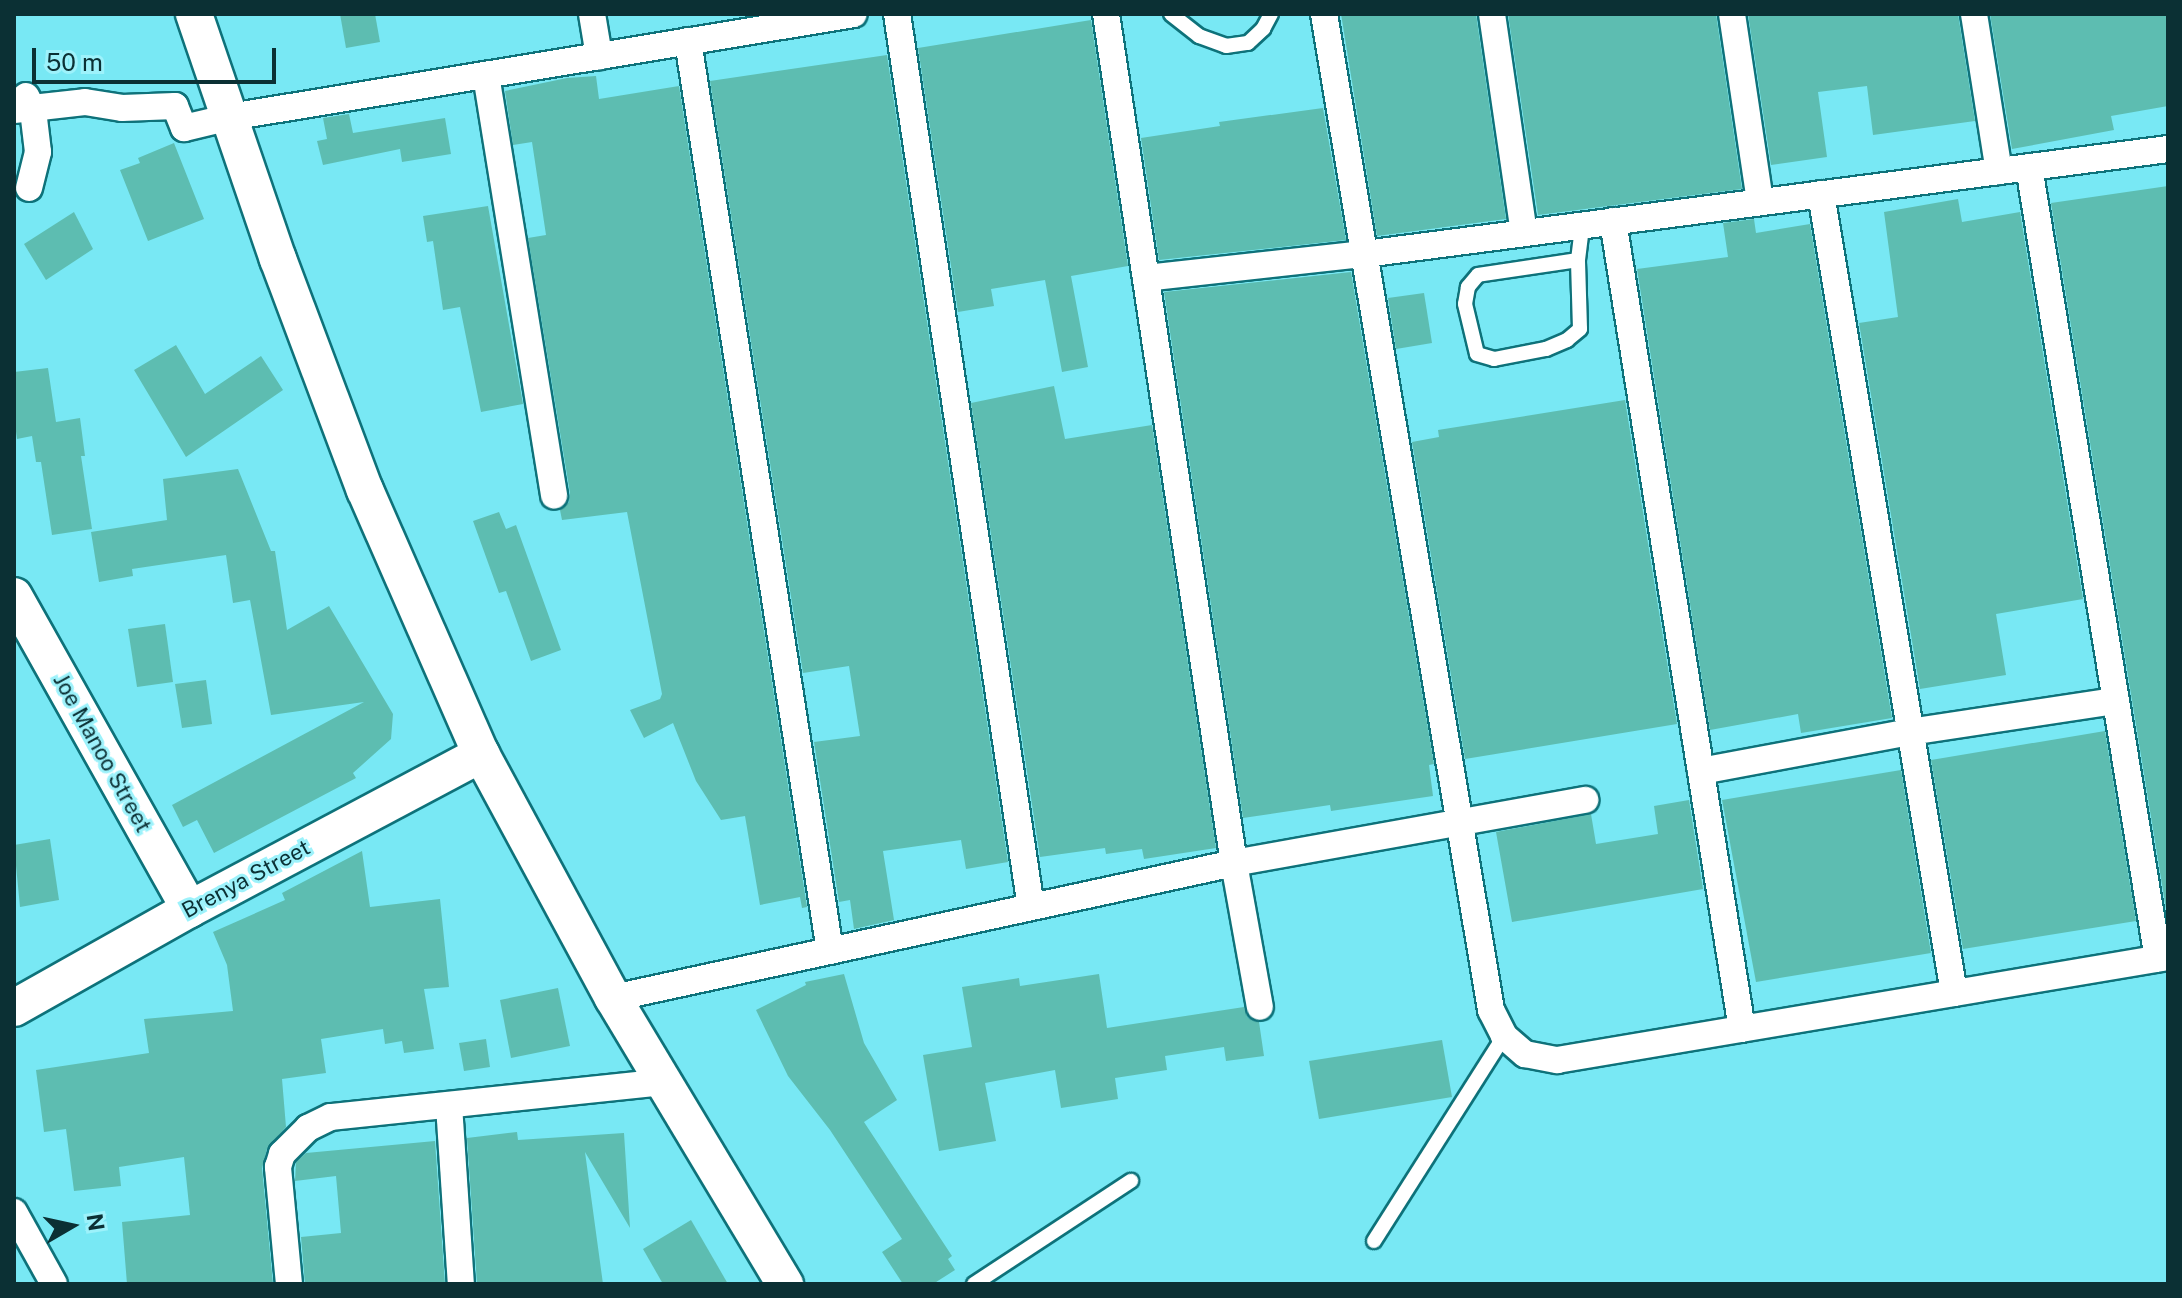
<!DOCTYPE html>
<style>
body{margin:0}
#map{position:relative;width:2182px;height:1298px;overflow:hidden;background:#78e8f4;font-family:"Public Sans",sans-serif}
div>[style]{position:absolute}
.building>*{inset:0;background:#5dbdb1}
.roads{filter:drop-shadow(2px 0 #0e727a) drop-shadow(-2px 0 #0e727a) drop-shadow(0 2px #0e727a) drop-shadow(0 -2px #0e727a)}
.lane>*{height:14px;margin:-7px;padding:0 7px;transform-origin:7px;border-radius:7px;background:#fff}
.street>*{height:26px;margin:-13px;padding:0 13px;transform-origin:13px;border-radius:13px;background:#fff}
.secondary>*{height:36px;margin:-18px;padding:0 18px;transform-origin:18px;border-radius:18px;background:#fff}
span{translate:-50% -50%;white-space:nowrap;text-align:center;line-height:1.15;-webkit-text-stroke:6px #9df2fb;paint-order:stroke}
.street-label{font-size:22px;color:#0b3034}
.frame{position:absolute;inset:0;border:16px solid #0b3034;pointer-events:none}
.north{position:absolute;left:32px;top:1186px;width:80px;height:80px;-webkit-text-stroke:6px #9df2fb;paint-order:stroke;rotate:81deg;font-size:22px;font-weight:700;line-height:32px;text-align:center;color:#0b3034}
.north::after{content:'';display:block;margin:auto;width:28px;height:36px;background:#0b3034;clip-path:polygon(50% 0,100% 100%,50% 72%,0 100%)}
.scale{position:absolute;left:32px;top:48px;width:244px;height:36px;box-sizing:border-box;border:4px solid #0b3034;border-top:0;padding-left:10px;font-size:24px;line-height:28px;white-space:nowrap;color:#0b3034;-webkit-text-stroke:6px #9df2fb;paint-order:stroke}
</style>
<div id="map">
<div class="building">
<i style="clip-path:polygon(340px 14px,375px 14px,380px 42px,346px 48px)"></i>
<i style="clip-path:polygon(1341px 14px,1476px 14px,1506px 219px,1377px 236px)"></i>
<i style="clip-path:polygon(1508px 14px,1716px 14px,1742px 189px,1538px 215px)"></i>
<i style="clip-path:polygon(1748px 14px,1958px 14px,1975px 121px,1873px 135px,1867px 86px,1818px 92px,1827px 157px,1771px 165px)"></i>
<i style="clip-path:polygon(1990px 14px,2168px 14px,2168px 106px,2111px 116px,2114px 130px,2012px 149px)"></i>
<i style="clip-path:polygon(1091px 20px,1128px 266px,1071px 276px,1088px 367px,1062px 372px,1045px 280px,991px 289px,994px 306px,958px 312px,918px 48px)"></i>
<i style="clip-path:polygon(887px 55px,1008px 862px,966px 869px,961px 840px,883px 851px,894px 920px,854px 929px,850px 900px,839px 902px,814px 742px,860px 736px,849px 666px,803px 673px,710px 81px)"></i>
<i style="clip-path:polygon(596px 76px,599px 99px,679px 86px,807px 907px,802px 908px,800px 897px,760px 905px,745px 816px,721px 820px,696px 781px,673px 723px,644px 738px,630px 710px,660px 699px,662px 694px,627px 512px,562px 520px,560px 510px,569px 502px,570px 493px,528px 238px,546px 235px,532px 142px,513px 145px,505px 91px,567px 78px)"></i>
<i style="clip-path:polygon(1323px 108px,1346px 240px,1159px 260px,1141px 138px,1220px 126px,1219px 122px)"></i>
<i style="clip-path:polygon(349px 114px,353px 133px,445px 118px,451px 154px,402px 162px,400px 149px,323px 165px,317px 141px,327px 139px,323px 118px)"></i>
<i style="clip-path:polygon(174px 143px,204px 219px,148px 241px,120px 170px,140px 163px,138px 158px)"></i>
<i style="clip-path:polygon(2168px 186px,2168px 914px,2167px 915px,2051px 203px)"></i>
<i style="clip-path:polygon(1958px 199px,1962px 222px,2020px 212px,2083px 599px,1996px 614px,2006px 675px,1920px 689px,1859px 323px,1898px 317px,1884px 212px)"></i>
<i style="clip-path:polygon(488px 206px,523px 404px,481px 412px,460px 307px,443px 310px,433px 241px,427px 242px,423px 216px)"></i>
<i style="clip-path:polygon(74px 212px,93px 249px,46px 280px,24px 244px)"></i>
<i style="clip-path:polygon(1754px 219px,1756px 233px,1810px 224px,1892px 718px,1801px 733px,1798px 714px,1710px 730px,1637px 269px,1728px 257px,1723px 223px)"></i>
<i style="clip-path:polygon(1351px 272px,1434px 764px,1429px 765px,1433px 796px,1331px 811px,1330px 805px,1243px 818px,1164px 292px)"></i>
<i style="clip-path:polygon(1424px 293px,1432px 343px,1396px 349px,1388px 298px)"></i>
<i style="clip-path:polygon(176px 345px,205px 394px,261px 356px,283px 390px,186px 457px,134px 370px)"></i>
<i style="clip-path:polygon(48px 368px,56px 422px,80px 418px,85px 456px,81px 456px,92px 529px,52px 535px,41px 462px,36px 462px,32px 436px,17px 439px,14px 417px,14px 372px)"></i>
<i style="clip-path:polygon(1054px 386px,1065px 439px,1152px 425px,1216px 848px,1144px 859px,1142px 849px,1106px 854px,1105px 848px,1040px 857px,971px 403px)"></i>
<i style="clip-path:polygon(1625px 400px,1677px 724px,1465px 759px,1412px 442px,1439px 437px,1438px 430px)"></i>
<i style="clip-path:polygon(238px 469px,271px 551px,275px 551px,287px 630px,329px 606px,393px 714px,391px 739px,353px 773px,356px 778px,214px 853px,197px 820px,183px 827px,172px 805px,364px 702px,271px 715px,250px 600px,233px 603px,226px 555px,132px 569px,133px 576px,99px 582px,91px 532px,167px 520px,163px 479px)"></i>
<i style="clip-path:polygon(499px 512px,506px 529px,516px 525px,561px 650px,531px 661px,506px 591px,499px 593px,473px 521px)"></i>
<i style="clip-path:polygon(165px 624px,173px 682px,137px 687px,128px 629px)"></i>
<i style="clip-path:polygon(206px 680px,212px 724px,182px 728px,175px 684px)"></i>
<i style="clip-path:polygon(2105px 731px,2136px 921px,1963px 949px,1931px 760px)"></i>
<i style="clip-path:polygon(1901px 770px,1931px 953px,1756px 982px,1722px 800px)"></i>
<i style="clip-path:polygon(1689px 800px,1703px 889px,1512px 922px,1496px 832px,1591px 814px,1596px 844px,1658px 834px,1654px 806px)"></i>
<i style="clip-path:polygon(50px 839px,59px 900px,20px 907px,14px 845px)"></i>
<i style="clip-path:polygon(362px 851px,370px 907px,440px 899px,449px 987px,424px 989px,434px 1049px,404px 1053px,402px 1041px,385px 1044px,383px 1029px,321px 1039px,326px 1073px,282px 1079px,286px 1127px,267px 1149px,262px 1168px,273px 1284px,127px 1284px,122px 1222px,190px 1215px,184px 1157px,119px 1167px,121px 1186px,74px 1191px,66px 1129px,44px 1132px,36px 1070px,149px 1053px,144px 1019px,233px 1011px,227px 965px,213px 932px,285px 900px,282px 893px)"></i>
<i style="clip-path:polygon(844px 974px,864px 1043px,897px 1100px,864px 1122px,952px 1256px,948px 1259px,955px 1270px,933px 1284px,903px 1284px,882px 1252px,902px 1239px,830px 1130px,788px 1076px,756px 1010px,806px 985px,805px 982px)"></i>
<i style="clip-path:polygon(1099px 974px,1107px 1028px,1244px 1007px,1248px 1018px,1259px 1022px,1264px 1056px,1226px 1061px,1224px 1047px,1165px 1056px,1167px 1070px,1115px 1078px,1118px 1099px,1061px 1108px,1055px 1070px,985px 1083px,996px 1141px,939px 1151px,923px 1055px,972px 1047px,962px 987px,1019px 978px,1020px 986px)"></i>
<i style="clip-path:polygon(558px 988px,570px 1046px,511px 1058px,500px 1000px)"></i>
<i style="clip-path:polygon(486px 1039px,490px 1067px,464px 1071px,459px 1043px)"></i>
<i style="clip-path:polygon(1442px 1040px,1452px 1097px,1319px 1119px,1309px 1061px)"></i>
<i style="clip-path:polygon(517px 1132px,518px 1140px,624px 1133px,630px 1228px,585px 1152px,603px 1284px,477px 1284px,467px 1138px)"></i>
<i style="clip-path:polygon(435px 1141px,445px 1284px,305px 1284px,301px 1237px,341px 1233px,336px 1176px,295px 1181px,296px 1162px,306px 1153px)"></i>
<i style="clip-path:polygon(691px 1220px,728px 1284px,663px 1284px,643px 1249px)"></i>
</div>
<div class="roads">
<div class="lane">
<i style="left:1171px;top:14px;width:36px;rotate:38deg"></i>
<i style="left:1199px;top:36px;width:29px;rotate:20deg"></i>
<i style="left:1226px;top:46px;width:22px;rotate:-8deg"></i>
<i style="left:1248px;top:43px;width:21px;rotate:-43deg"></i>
<i style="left:1263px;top:29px;width:17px;rotate:-62deg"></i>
<i style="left:1578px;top:260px;width:101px;rotate:171.5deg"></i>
<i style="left:1478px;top:275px;width:16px;rotate:130deg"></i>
<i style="left:1468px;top:287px;width:17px;rotate:100deg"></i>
<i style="left:1465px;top:304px;width:51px;rotate:76.5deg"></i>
<i style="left:1477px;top:354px;width:18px;rotate:16deg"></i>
<i style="left:1494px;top:359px;width:53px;rotate:-10.9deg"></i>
<i style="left:1546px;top:349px;width:23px;rotate:-23deg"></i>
<i style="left:1567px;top:340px;width:17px;rotate:-40deg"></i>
<i style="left:1580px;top:329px;width:69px;rotate:-91.7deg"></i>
<i style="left:1578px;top:260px;width:34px;rotate:-83deg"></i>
<i style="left:1374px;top:1241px;width:243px;rotate:-57.6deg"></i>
<i style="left:974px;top:1284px;width:188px;rotate:-33.3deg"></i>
</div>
<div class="street">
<i style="left:592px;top:14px;width:43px;rotate:80.5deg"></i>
<i style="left:897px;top:14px;width:903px;rotate:81.47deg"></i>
<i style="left:1106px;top:14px;width:859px;rotate:81.43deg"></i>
<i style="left:1234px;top:863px;width:146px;rotate:79.8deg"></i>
<i style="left:1324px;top:14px;width:1010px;rotate:80.48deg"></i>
<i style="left:1491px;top:1010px;width:29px;rotate:63deg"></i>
<i style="left:1504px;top:1036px;width:28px;rotate:41deg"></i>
<i style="left:1525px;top:1054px;width:33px;rotate:11deg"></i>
<i style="left:1557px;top:1060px;width:620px;rotate:-9.57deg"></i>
<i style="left:1492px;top:14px;width:221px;rotate:81.7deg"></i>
<i style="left:1732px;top:14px;width:190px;rotate:81.5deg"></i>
<i style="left:1974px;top:14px;width:159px;rotate:81deg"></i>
<i style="left:688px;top:41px;width:921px;rotate:81.13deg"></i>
<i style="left:486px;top:75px;width:426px;rotate:80.8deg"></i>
<i style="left:26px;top:96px;width:16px;rotate:63deg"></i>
<i style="left:33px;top:110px;width:42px;rotate:83.2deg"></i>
<i style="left:38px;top:152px;width:37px;rotate:104deg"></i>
<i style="left:14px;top:110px;width:71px;rotate:-6.4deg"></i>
<i style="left:85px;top:102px;width:37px;rotate:9deg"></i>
<i style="left:122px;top:108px;width:53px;rotate:-2.2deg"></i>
<i style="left:175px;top:106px;width:24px;rotate:68deg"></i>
<i style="left:184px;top:128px;width:47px;rotate:-13.4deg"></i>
<i style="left:230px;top:117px;width:632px;rotate:-9.37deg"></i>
<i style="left:2029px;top:167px;width:802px;rotate:80.75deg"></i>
<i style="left:1821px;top:194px;width:810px;rotate:80.55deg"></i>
<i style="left:1613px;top:221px;width:818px;rotate:80.93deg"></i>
<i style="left:1146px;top:278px;width:220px;rotate:-6.3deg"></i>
<i style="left:1365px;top:254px;width:810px;rotate:-7.45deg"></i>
<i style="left:1701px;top:771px;width:213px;rotate:-10.6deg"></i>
<i style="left:1910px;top:732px;width:208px;rotate:-8.6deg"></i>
<i style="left:613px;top:998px;width:636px;rotate:-12.26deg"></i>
<i style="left:1234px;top:863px;width:357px;rotate:-10.2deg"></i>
<i style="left:449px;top:1105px;width:179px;rotate:86.2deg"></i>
<i style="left:14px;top:1212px;width:82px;rotate:60.9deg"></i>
<i style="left:289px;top:1284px;width:118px;rotate:-95.4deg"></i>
<i style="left:278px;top:1167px;width:14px;rotate:-73deg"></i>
<i style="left:282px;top:1154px;width:37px;rotate:-45deg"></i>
<i style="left:308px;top:1128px;width:25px;rotate:-26deg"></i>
<i style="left:331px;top:1117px;width:333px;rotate:-6deg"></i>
</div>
<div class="secondary">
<i style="left:194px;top:14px;width:259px;rotate:71.1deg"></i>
<i style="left:278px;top:259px;width:247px;rotate:69.4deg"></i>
<i style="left:365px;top:490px;width:288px;rotate:66.3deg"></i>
<i style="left:481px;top:754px;width:277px;rotate:61.6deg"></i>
<i style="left:613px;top:998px;width:334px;rotate:59deg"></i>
<i style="left:14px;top:596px;width:359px;rotate:60.7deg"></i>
<i style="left:14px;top:1008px;width:202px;rotate:-29.4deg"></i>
<i style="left:190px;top:909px;width:330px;rotate:-28deg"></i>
</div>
</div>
<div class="street-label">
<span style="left:102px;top:753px;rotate:61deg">Joe Manoo Street</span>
<span style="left:246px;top:879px;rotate:-28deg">Brenya Street</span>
</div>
<div class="frame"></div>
<div class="north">N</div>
<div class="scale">50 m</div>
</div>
